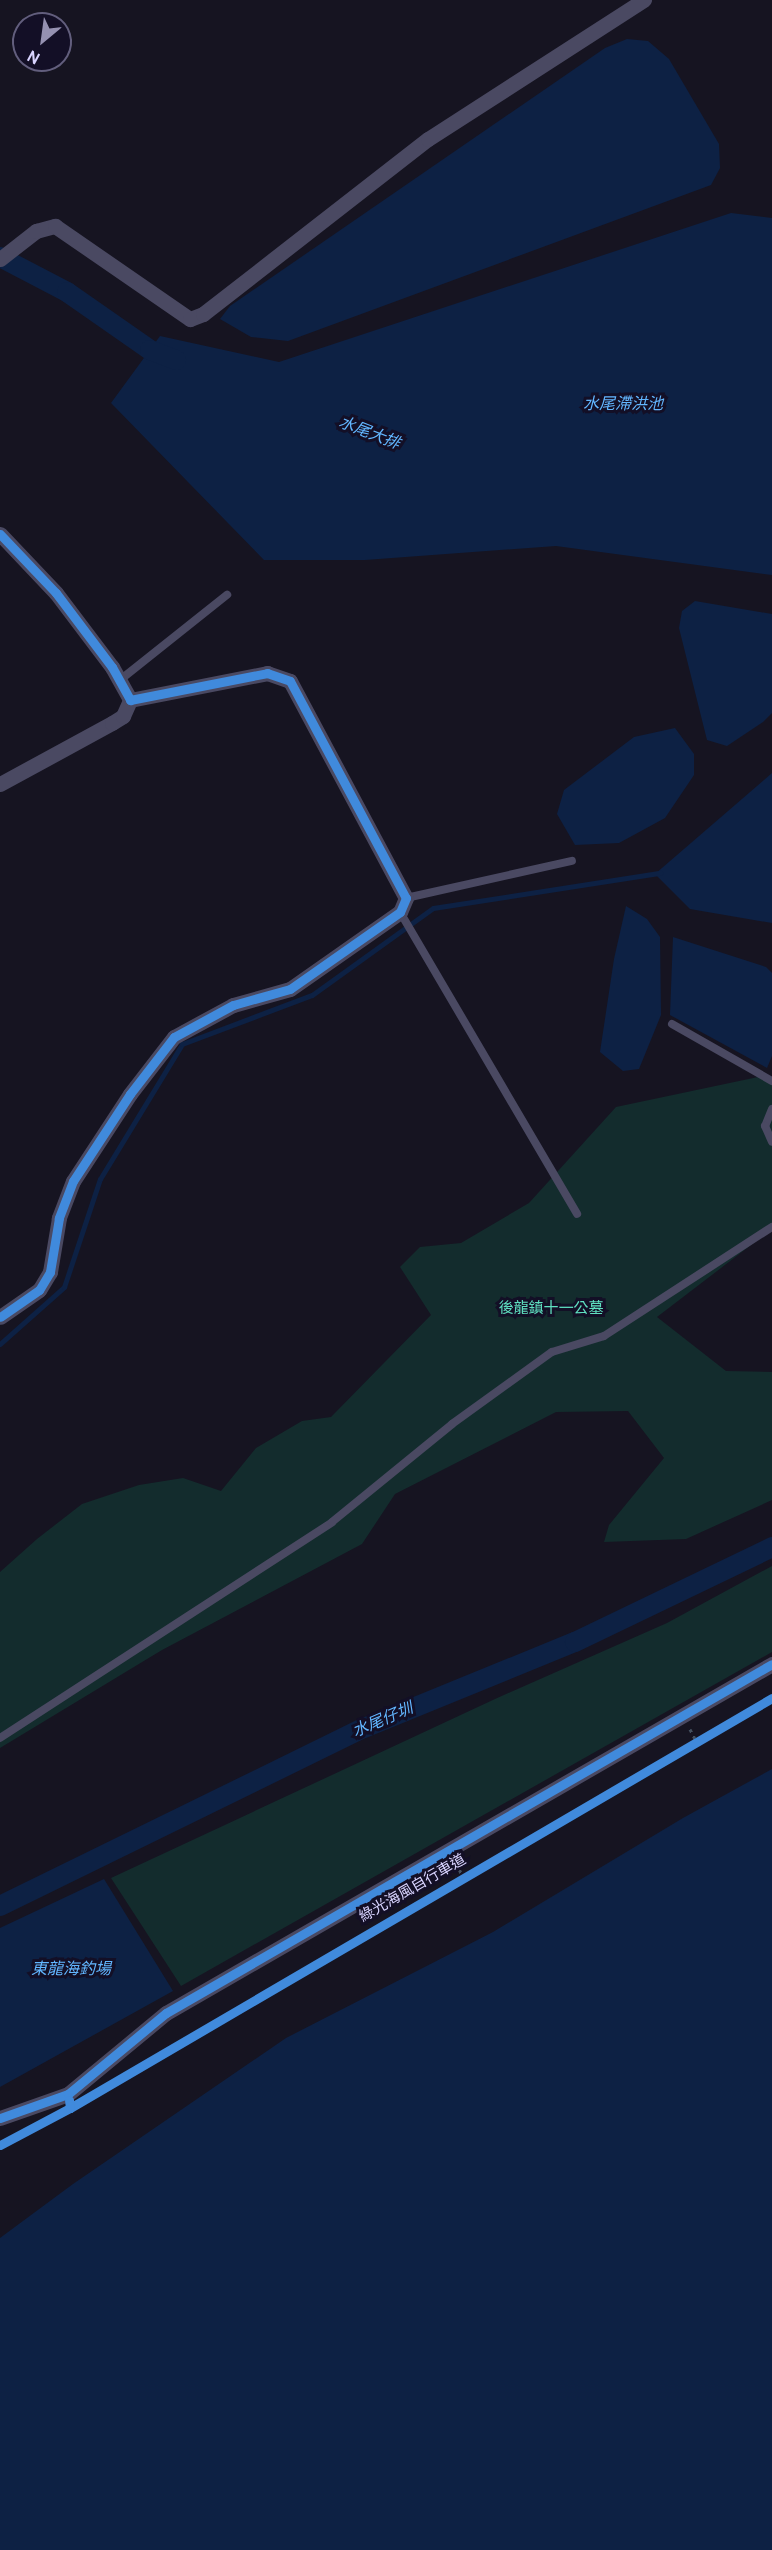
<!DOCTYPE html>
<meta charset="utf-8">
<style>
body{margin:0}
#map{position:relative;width:772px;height:2550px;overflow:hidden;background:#161421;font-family:Overpass,"Noto Sans TC",sans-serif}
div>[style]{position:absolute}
.green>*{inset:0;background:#132c2d}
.water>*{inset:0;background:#0d2144}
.stream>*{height:5px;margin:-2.5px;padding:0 2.5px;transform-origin:2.5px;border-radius:2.5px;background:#0d2144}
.canal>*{height:20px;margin:-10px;padding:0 10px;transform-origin:10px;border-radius:10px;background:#0d2144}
.path>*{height:3px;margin-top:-1.5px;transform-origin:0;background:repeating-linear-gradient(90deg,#44505f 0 3px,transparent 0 7.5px)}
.lane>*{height:8px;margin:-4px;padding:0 4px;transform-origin:4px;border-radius:4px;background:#4a4962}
.street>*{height:15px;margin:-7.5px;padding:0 7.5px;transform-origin:7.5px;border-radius:7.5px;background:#4a4962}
.cycleway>*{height:9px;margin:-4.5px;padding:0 4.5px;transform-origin:4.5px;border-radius:4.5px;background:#408adc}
span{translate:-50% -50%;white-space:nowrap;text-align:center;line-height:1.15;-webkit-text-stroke:6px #130f26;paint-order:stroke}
.park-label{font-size:15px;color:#5fe0c0}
.street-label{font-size:15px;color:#d9d4ff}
.water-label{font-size:16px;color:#62b6ff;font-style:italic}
.north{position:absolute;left:12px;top:12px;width:60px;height:60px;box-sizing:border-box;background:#130f26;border:2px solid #625e7d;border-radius:50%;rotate:209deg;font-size:16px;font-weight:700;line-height:24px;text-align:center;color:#d9d4ff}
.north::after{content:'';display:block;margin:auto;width:21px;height:27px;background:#9591b1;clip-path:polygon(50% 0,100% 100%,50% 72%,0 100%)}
</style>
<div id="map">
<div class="green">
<i style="clip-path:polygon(768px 1075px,772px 1080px,772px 1229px,657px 1317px,726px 1371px,772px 1372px,772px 1500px,686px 1539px,604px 1542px,609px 1525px,664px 1458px,628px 1411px,556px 1412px,395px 1494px,362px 1544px,162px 1650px,0 1748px,0 1572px,37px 1539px,82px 1504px,139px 1485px,183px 1478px,221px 1491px,256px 1448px,302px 1421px,331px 1417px,431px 1315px,400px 1267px,420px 1247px,461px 1243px,529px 1203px,616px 1107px)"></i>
<i style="clip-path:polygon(772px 1566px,772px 1652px,181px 1986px,111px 1878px,495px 1699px,667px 1623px)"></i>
</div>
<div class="water">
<i style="clip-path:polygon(627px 39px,648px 41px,669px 59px,719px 144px,720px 168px,711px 185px,288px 341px,251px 337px,220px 319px,230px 306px,605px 48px)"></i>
<i style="clip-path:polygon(731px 213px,772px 218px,772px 575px,556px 546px,365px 560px,264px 560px,111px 403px,160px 336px,279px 362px)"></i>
<i style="clip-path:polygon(695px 601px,772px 614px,772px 713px,763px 722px,727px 746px,707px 740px,679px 628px,682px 611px)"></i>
<i style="clip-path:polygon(675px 728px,694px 754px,694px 775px,665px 818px,619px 843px,575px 845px,557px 814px,564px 790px,634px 737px)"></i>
<i style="clip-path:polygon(772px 773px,772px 923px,690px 909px,655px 874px)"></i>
<i style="clip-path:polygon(626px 906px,647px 919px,660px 937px,661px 1015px,639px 1069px,623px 1071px,600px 1052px,614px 959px)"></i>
<i style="clip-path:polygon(673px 937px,766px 967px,772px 973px,772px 1056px,767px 1068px,670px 1015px)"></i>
<i style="clip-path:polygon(772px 1769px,772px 2550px,0 2550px,0 2238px,73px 2184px,286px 2038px,493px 1932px,683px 1818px)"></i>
<i style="clip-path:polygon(104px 1879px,173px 1991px,0 2087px,0 1928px)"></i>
</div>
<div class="stream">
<i style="left:0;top:1344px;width:86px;rotate:-41.7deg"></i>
<i style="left:64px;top:1287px;width:114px;rotate:-71.6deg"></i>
<i style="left:100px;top:1179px;width:158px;rotate:-58.7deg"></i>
<i style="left:182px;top:1044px;width:139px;rotate:-20.7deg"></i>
<i style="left:312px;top:995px;width:149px;rotate:-35.7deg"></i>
<i style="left:433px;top:908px;width:230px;rotate:-8.8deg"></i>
</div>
<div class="canal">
<i style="left:0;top:257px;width:76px;rotate:27.6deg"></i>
<i style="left:67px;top:292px;width:101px;rotate:34.9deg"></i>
<i style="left:150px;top:350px;width:28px;rotate:21deg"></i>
<i style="left:0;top:1906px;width:405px;rotate:-26.1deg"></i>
<i style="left:364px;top:1728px;width:228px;rotate:-22.2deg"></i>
<i style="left:575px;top:1642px;width:219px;rotate:-25.7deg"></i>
</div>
<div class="path">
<i style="left:690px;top:1729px;width:13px;rotate:63deg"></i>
<i style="left:456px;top:1863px;width:16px;rotate:63deg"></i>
</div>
<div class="lane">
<i style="left:120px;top:680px;width:137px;rotate:-38.5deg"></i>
<i style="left:406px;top:898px;width:170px;rotate:-12.6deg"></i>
<i style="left:400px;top:912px;width:350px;rotate:59.6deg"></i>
<i style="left:672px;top:1024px;width:115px;rotate:29.7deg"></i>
<i style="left:772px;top:1109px;width:18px;rotate:112deg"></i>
<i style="left:765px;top:1126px;width:17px;rotate:66deg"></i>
<i style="left:0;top:1738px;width:396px;rotate:-33deg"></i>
<i style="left:332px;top:1522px;width:155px;rotate:-39.2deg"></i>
<i style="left:452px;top:1424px;width:123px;rotate:-35.8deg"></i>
<i style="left:552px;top:1352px;width:54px;rotate:-17.1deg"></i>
<i style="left:604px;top:1336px;width:200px;rotate:-33deg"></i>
</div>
<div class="street">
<i style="left:0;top:259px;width:46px;rotate:-37.9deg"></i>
<i style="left:36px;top:231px;width:20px;rotate:-15deg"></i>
<i style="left:55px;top:226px;width:164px;rotate:34.6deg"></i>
<i style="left:190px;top:319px;width:14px;rotate:-21deg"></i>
<i style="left:203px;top:314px;width:285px;rotate:-37.9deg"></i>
<i style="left:428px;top:139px;width:257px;rotate:-32.8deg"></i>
<i style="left:0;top:534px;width:81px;rotate:46.5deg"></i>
<i style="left:56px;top:593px;width:93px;rotate:52.9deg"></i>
<i style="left:112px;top:667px;width:38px;rotate:61deg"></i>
<i style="left:130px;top:700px;width:140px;rotate:-11.1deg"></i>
<i style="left:267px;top:673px;width:24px;rotate:19deg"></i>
<i style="left:290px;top:681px;width:246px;rotate:61.9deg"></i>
<i style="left:406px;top:898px;width:15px;rotate:113deg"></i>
<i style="left:400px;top:912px;width:134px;rotate:145deg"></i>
<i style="left:290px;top:989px;width:59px;rotate:164.3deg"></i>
<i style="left:233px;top:1005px;width:67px;rotate:151.5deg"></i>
<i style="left:174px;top:1037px;width:72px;rotate:127.7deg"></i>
<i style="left:130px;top:1094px;width:104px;rotate:123.2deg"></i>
<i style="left:73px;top:1181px;width:40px;rotate:111deg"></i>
<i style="left:59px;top:1218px;width:55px;rotate:99.5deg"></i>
<i style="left:50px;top:1272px;width:21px;rotate:121deg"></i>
<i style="left:39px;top:1290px;width:47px;rotate:145.3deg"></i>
<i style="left:0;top:784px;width:128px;rotate:-28.6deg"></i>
<i style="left:112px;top:723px;width:13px;rotate:-32deg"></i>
<i style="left:123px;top:716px;width:17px;rotate:-66deg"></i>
<i style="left:0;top:2118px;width:72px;rotate:-19.4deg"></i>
<i style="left:68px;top:2094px;width:127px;rotate:-39.6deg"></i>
<i style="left:166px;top:2013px;width:699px;rotate:-29.94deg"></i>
</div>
<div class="cycleway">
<i style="left:0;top:534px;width:81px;rotate:46.5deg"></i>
<i style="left:56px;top:593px;width:93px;rotate:52.9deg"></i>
<i style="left:112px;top:667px;width:38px;rotate:61deg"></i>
<i style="left:130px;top:700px;width:140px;rotate:-11.1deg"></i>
<i style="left:267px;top:673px;width:24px;rotate:19deg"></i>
<i style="left:290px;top:681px;width:246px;rotate:61.9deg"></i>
<i style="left:406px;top:898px;width:15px;rotate:113deg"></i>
<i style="left:400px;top:912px;width:134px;rotate:145deg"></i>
<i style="left:290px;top:989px;width:59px;rotate:164.3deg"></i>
<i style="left:233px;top:1005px;width:67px;rotate:151.5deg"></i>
<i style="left:174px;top:1037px;width:72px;rotate:127.7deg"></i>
<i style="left:130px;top:1094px;width:104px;rotate:123.2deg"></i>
<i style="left:73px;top:1181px;width:40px;rotate:111deg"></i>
<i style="left:59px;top:1218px;width:55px;rotate:99.5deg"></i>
<i style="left:50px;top:1272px;width:21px;rotate:121deg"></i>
<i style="left:39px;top:1290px;width:47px;rotate:145.3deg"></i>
<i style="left:70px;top:2108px;width:813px;rotate:-30.29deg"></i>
<i style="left:0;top:2118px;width:72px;rotate:-19.4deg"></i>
<i style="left:68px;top:2094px;width:127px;rotate:-39.6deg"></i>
<i style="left:166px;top:2013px;width:699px;rotate:-29.94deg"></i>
<i style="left:0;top:2145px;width:79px;rotate:-27.9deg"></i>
<i style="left:70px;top:2108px;width:8px;rotate:-97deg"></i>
</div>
<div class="park-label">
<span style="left:551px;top:1310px">後龍鎮十一公墓</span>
</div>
<div class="street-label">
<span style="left:413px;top:1889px;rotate:-30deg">綠光海風自行車道</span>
</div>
<div class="water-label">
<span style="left:623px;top:405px">水尾滯洪池</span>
<span style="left:369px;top:434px;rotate:21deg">水尾大排</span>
<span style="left:383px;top:1721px;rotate:-23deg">水尾仔圳</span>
<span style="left:71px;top:1970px">東龍海釣場</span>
</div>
<div class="north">N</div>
</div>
